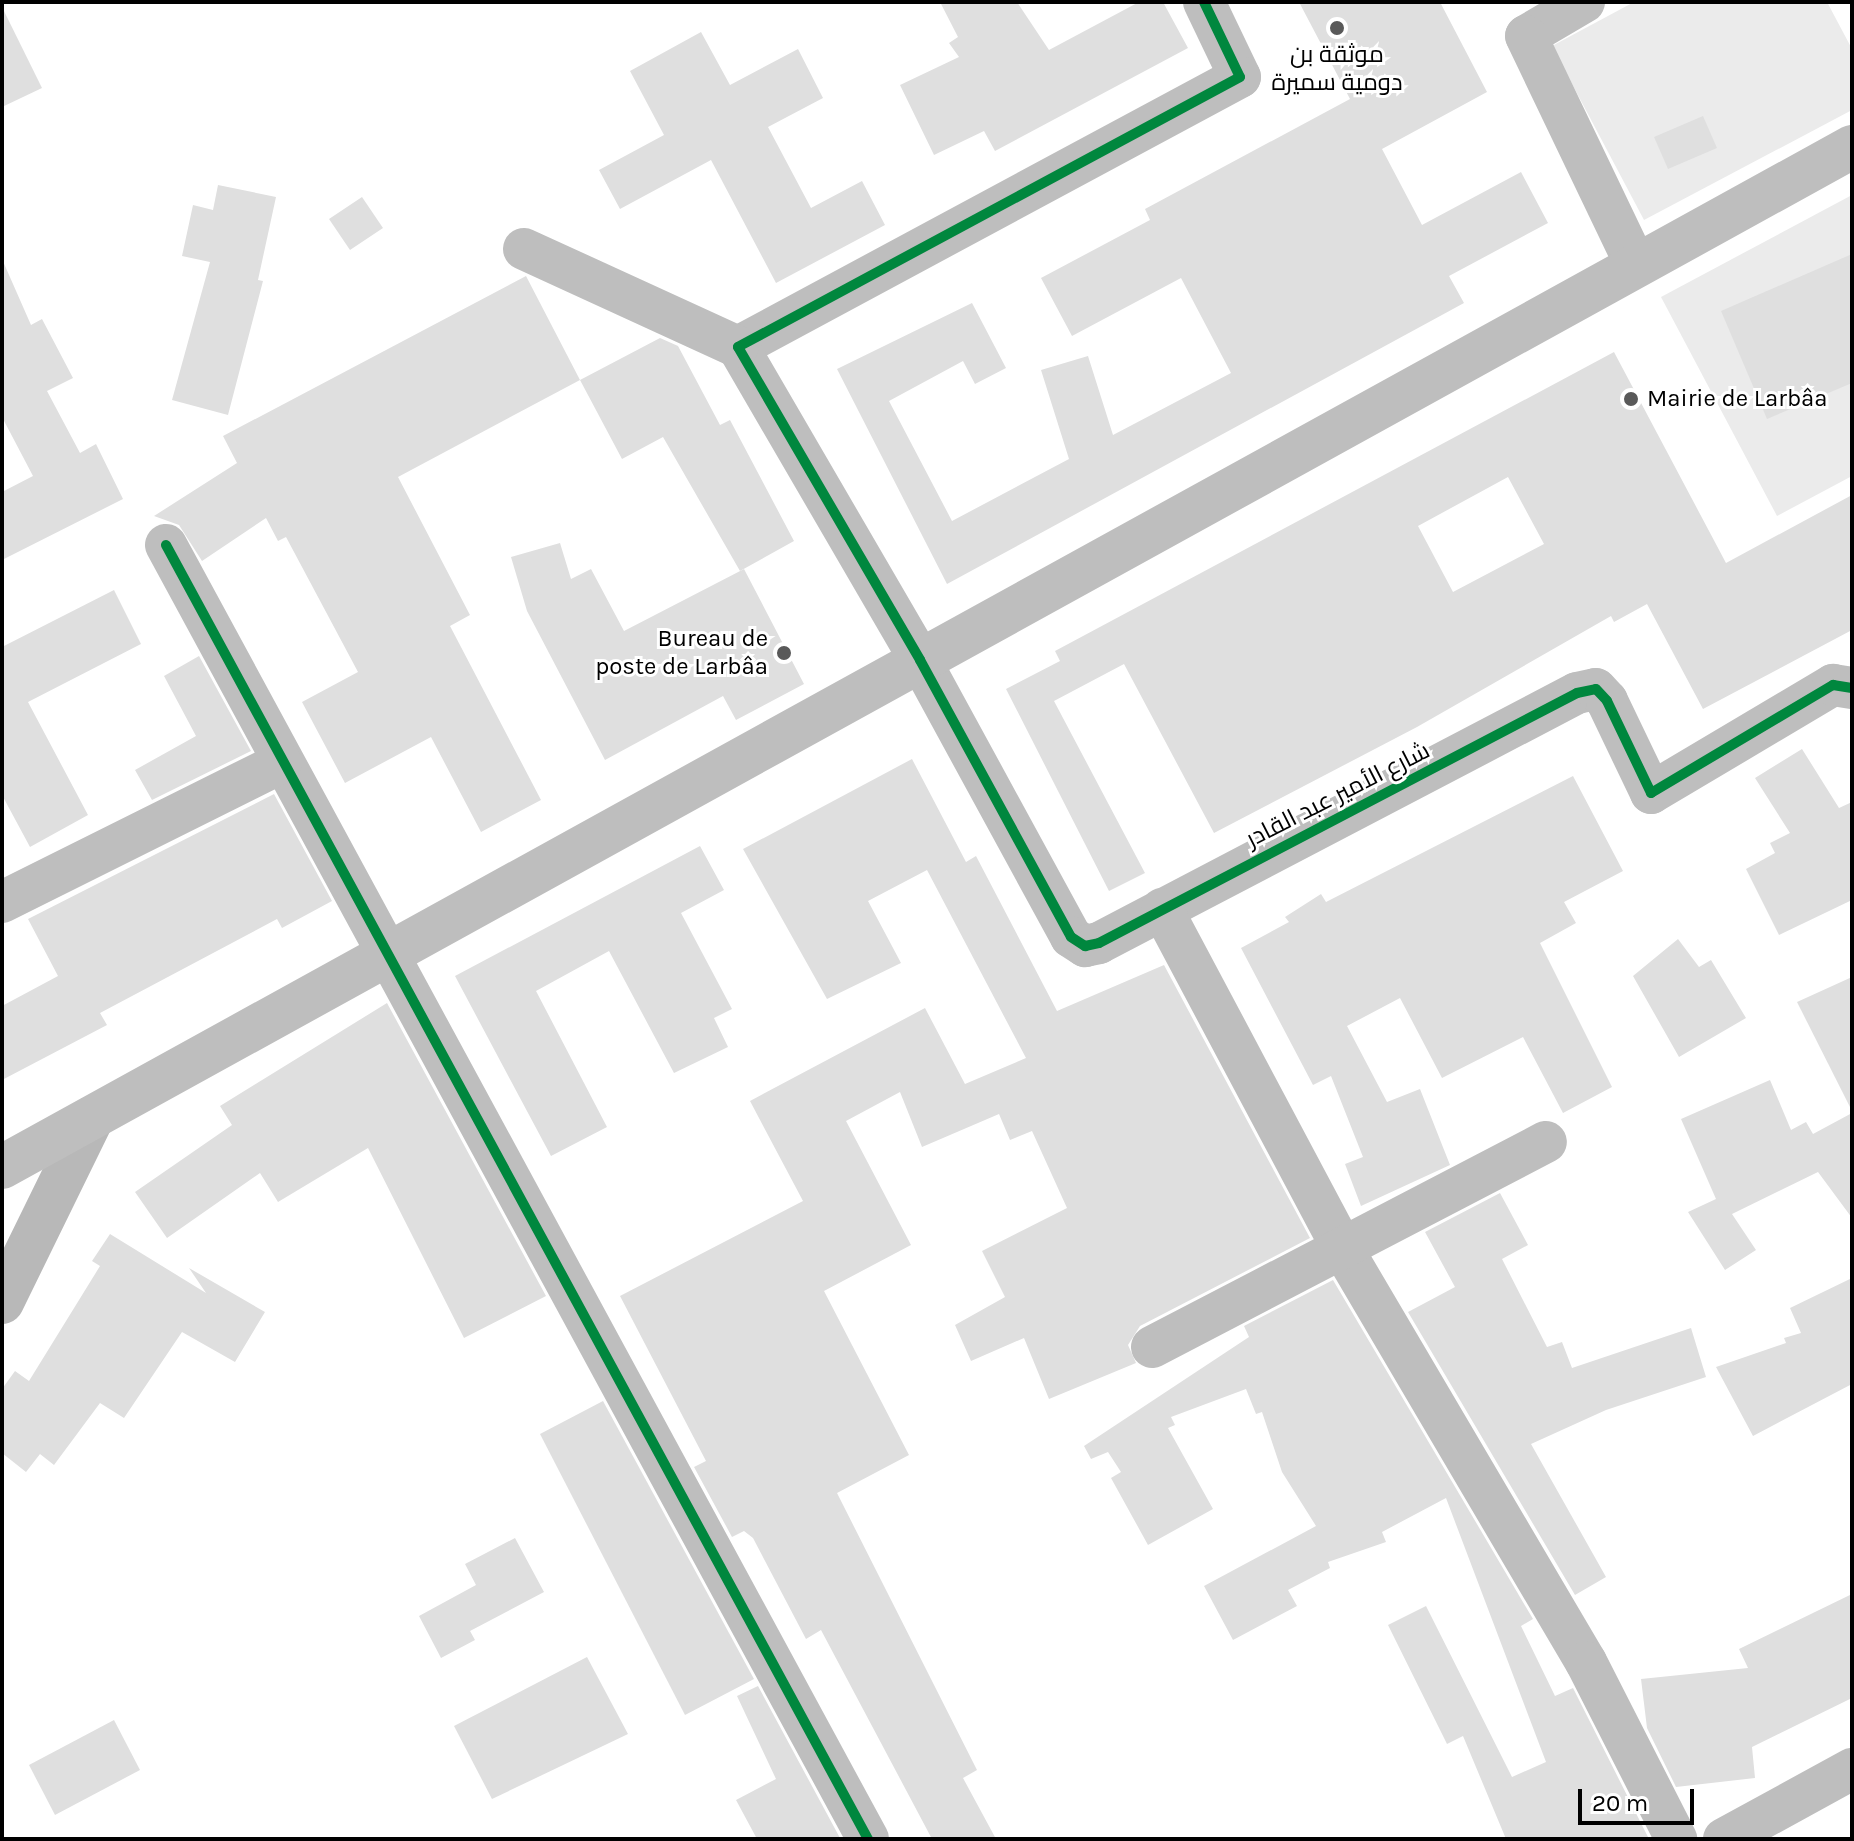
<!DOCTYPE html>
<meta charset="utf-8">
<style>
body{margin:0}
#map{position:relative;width:1854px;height:1841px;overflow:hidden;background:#fff;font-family:Karla,Cairo,sans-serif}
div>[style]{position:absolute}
.green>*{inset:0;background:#ebebeb}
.building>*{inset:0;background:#dfdfdf}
.minor>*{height:42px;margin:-21px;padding:0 21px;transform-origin:21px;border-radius:21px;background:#bebebe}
.secondary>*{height:44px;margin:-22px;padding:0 22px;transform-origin:22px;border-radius:22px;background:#b8b8b8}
.primary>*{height:44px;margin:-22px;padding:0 22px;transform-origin:22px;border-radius:22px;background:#bebebe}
.cycleway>*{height:10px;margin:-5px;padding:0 5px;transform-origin:5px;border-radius:5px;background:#00873e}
.dots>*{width:22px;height:22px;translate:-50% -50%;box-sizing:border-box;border:4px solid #fff;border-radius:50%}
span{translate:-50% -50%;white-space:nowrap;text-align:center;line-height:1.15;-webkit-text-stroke:6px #fff;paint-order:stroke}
.poi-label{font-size:24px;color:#000}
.left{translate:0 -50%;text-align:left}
.right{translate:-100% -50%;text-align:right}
.street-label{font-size:24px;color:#000}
.frame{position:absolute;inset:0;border:4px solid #000;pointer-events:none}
.scale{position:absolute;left:1578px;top:1789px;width:116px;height:36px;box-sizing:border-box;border:4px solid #000;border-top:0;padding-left:10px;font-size:24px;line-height:28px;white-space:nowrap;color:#000;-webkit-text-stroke:6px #fff;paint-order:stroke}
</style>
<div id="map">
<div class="green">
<i style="clip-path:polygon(1634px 2px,1827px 2px,1852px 49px,1852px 110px,1644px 220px,1552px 46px)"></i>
<i style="clip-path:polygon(1852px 195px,1852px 476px,1777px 516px,1661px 297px)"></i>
</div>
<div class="building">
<i style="clip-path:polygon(940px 2px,1017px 2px,1049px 50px,1139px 2px,1163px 2px,1188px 48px,995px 151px,984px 131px,934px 155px,900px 85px,959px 57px,949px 43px,958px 37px)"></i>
<i style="clip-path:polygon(1299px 2px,1440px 2px,1487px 92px,1382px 149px,1422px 225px,1521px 172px,1548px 223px,1449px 276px,1464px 303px,947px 584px,837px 369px,972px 303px,1006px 368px,975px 384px,963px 361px,889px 401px,952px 521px,1069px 459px,1041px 370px,1088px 356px,1113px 435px,1231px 373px,1181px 278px,1072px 336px,1041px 278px,1150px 220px,1145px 209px,1350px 99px)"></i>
<i style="clip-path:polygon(2px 7px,42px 88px,2px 107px)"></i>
<i style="clip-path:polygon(701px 32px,730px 85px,798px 49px,823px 98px,768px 127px,811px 208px,862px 181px,885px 225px,776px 283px,711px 160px,620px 209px,599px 170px,664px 135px,630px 71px)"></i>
<i style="clip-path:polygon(1703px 116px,1717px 148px,1668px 169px,1654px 137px)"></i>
<i style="clip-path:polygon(218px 185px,276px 197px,258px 280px,263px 281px,228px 415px,172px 400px,210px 262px,182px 256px,193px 205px,213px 210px)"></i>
<i style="clip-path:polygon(362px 197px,383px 228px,350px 250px,329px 219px)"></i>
<i style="clip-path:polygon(1852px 254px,1852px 383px,1767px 419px,1721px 311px)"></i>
<i style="clip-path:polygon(2px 259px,31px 325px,42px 319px,73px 378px,47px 391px,80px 453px,96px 444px,123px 499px,2px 560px,2px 492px,33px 476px,2px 417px)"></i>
<i style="clip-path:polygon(526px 276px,580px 380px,398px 477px,470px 615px,450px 626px,541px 800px,481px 832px,431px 737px,345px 783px,302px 702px,358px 672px,286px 537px,278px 541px,266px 518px,202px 561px,179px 525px,154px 516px,237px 463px,223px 436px)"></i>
<i style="clip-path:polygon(660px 338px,678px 346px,720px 425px,730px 420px,794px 541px,740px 571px,663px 437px,622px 459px,580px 380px)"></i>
<i style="clip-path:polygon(evenodd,1614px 352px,1726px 563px,1852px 495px,1852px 630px,1703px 709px,1647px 604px,1614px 622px,1611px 616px,1417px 727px,1214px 833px,1124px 664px,1054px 701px,1145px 873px,1109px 891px,1006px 689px,1060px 661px,1055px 651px,1614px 352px,1508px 477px,1544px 544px,1453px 592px,1418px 526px,1508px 477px)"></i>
<i style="clip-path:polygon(560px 543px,571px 579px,591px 569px,624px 631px,744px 569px,804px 684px,736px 720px,723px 696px,605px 760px,527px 611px,511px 557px)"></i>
<i style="clip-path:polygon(114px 590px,141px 644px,28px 702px,88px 815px,30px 847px,2px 795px,2px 647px)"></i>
<i style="clip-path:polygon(199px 656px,251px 751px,152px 800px,135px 770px,196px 736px,164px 676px)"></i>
<i style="clip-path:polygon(1802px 749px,1839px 808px,1852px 802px,1852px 900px,1779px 935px,1746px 869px,1775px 853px,1770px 843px,1790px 833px,1755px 778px)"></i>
<i style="clip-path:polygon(912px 759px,966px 862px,976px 856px,1057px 1011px,1164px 965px,1310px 1238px,1140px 1326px,1128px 1345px,1136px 1363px,1049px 1399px,1024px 1338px,971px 1361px,955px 1325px,1005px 1297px,982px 1251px,1067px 1208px,1032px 1131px,1010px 1140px,999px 1114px,922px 1147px,900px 1092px,846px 1121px,911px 1245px,824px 1291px,909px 1455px,837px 1493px,977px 1770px,963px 1778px,996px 1839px,932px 1839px,821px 1630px,806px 1639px,753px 1538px,744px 1531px,732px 1537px,694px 1467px,706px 1461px,620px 1296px,803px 1201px,750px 1101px,925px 1008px,965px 1084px,1026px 1058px,927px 870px,868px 901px,901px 963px,827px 999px,743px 849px)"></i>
<i style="clip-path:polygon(1573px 776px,1623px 871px,1564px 902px,1576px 923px,1540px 943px,1612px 1087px,1563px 1113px,1523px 1037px,1442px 1078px,1400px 998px,1347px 1026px,1387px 1102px,1420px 1089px,1450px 1165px,1361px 1206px,1345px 1164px,1363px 1157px,1331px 1076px,1313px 1085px,1241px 948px,1289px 922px,1285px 917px,1321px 894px,1326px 902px)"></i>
<i style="clip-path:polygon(274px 794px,332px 901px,282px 928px,277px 919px,100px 1013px,107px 1025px,2px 1080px,2px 1006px,58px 976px,28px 919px)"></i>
<i style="clip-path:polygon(700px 846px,724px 890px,681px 913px,732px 1009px,714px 1018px,728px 1047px,674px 1073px,609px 951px,536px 991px,607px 1127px,551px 1156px,455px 976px)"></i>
<i style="clip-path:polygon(1678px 939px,1699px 967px,1711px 960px,1746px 1018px,1679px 1057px,1633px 976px)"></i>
<i style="clip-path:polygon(1852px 977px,1852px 1111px,1797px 1002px)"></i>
<i style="clip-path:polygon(387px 1003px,546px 1296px,464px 1338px,368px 1148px,278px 1202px,260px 1173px,167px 1238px,135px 1192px,232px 1125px,220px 1106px)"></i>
<i style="clip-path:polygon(1770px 1080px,1791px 1130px,1806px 1122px,1813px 1134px,1852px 1113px,1852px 1218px,1818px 1172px,1732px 1214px,1756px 1250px,1725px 1270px,1688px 1212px,1716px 1199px,1681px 1119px)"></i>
<i style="clip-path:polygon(1500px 1193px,1528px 1245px,1502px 1259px,1547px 1347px,1562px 1342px,1572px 1368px,1691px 1328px,1706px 1377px,1606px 1410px,1531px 1444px,1606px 1577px,1575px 1595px,1408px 1312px,1455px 1287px,1425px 1232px)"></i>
<i style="clip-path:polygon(110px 1234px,206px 1293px,189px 1268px,265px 1312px,235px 1362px,182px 1332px,124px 1418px,100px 1403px,54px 1465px,40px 1454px,26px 1472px,2px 1453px,2px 1389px,15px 1371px,29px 1381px,100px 1266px,92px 1261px)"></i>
<i style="clip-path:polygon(1852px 1278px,1852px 1384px,1753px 1436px,1716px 1367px,1786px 1343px,1784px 1338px,1801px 1333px,1790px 1308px)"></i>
<i style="clip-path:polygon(1333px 1280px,1533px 1619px,1521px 1626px,1555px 1696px,1573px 1688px,1649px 1839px,1506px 1839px,1463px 1736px,1447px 1744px,1388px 1625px,1426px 1606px,1512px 1777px,1546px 1762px,1446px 1498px,1382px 1532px,1386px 1542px,1328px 1562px,1330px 1568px,1288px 1590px,1297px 1606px,1233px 1640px,1204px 1586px,1316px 1526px,1282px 1472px,1262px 1412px,1256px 1414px,1246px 1389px,1171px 1417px,1175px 1425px,1168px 1428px,1213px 1509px,1148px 1545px,1111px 1478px,1121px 1472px,1108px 1452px,1091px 1459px,1084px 1446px,1249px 1337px,1244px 1326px)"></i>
<i style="clip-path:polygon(603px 1401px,754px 1679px,685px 1715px,540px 1434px)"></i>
<i style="clip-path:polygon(515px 1538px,544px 1592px,470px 1631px,475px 1640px,441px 1658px,419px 1616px,476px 1585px,465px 1564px)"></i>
<i style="clip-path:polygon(1852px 1594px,1852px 1698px,1752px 1747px,1755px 1778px,1676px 1787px,1647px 1728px,1641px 1679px,1748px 1668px,1739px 1649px)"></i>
<i style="clip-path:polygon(587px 1657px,628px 1734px,492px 1799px,454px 1726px)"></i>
<i style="clip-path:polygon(758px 1686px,840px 1838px,841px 1839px,757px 1839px,736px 1800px,776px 1779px,737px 1696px)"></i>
<i style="clip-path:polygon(114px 1720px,140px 1770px,55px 1815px,29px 1765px)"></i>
</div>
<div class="minor">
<i style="left:1204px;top:2px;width:83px;rotate:64.4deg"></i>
<i style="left:1240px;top:77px;width:570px;rotate:151.73deg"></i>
<i style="left:738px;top:347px;width:362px;rotate:59.8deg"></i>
<i style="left:920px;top:660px;width:315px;rotate:61.4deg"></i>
<i style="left:1071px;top:937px;width:17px;rotate:33deg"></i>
<i style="left:1085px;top:946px;width:14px;rotate:-12deg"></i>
<i style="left:1099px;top:943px;width:539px;rotate:-27.61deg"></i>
<i style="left:1577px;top:693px;width:19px;rotate:-12deg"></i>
<i style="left:1596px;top:689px;width:16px;rotate:47deg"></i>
<i style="left:1607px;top:701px;width:102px;rotate:64.4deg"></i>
<i style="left:1651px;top:793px;width:212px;rotate:-30.7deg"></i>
<i style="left:1833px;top:685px;width:19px;rotate:9deg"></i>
<i style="left:1584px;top:2px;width:67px;rotate:149.6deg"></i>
<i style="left:1526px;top:36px;width:255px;rotate:64.4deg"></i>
<i style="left:524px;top:249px;width:235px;rotate:24.6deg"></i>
<i style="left:166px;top:545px;width:1472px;rotate:61.52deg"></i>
<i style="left:2px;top:902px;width:312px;rotate:-26.5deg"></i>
<i style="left:1162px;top:909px;width:384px;rotate:62deg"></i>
<i style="left:1342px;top:1248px;width:481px;rotate:59.5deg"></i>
<i style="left:1586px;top:1662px;width:199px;rotate:63deg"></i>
<i style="left:1152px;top:1347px;width:444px;rotate:-27.5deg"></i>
<i style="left:1724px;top:1839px;width:146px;rotate:-28.7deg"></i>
</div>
<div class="secondary">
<i style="left:2px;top:1302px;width:205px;rotate:-63.9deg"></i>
</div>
<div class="primary">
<i style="left:2px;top:1167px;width:2113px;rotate:-28.87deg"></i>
</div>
<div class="cycleway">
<i style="left:1204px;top:2px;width:83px;rotate:64.4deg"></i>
<i style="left:1240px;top:77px;width:570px;rotate:151.73deg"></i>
<i style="left:738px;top:347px;width:362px;rotate:59.8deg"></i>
<i style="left:920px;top:660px;width:315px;rotate:61.4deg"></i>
<i style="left:1071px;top:937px;width:17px;rotate:33deg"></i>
<i style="left:1085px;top:946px;width:14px;rotate:-12deg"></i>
<i style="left:1099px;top:943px;width:539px;rotate:-27.61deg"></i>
<i style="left:1577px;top:693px;width:19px;rotate:-12deg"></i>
<i style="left:1596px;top:689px;width:16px;rotate:47deg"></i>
<i style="left:1607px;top:701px;width:102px;rotate:64.4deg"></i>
<i style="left:1651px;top:793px;width:212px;rotate:-30.7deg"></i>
<i style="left:1833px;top:685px;width:19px;rotate:9deg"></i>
<i style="left:166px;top:545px;width:1472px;rotate:61.52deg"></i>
</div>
<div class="dots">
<i style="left:1337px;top:28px;background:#595959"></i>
<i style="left:1631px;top:399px;background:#595959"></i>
<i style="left:784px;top:653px;background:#595959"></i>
</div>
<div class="poi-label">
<span style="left:1337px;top:69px">موثقة بن<br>دومية سميرة</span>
<span class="left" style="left:1647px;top:399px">Mairie de Larbâa</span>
<span class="right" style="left:768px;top:653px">Bureau de<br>poste de Larbâa</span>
</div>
<div class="street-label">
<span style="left:1338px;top:795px;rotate:-27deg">شارع الأمير عبد القادر</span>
</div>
<div class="frame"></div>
<div class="scale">20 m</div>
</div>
